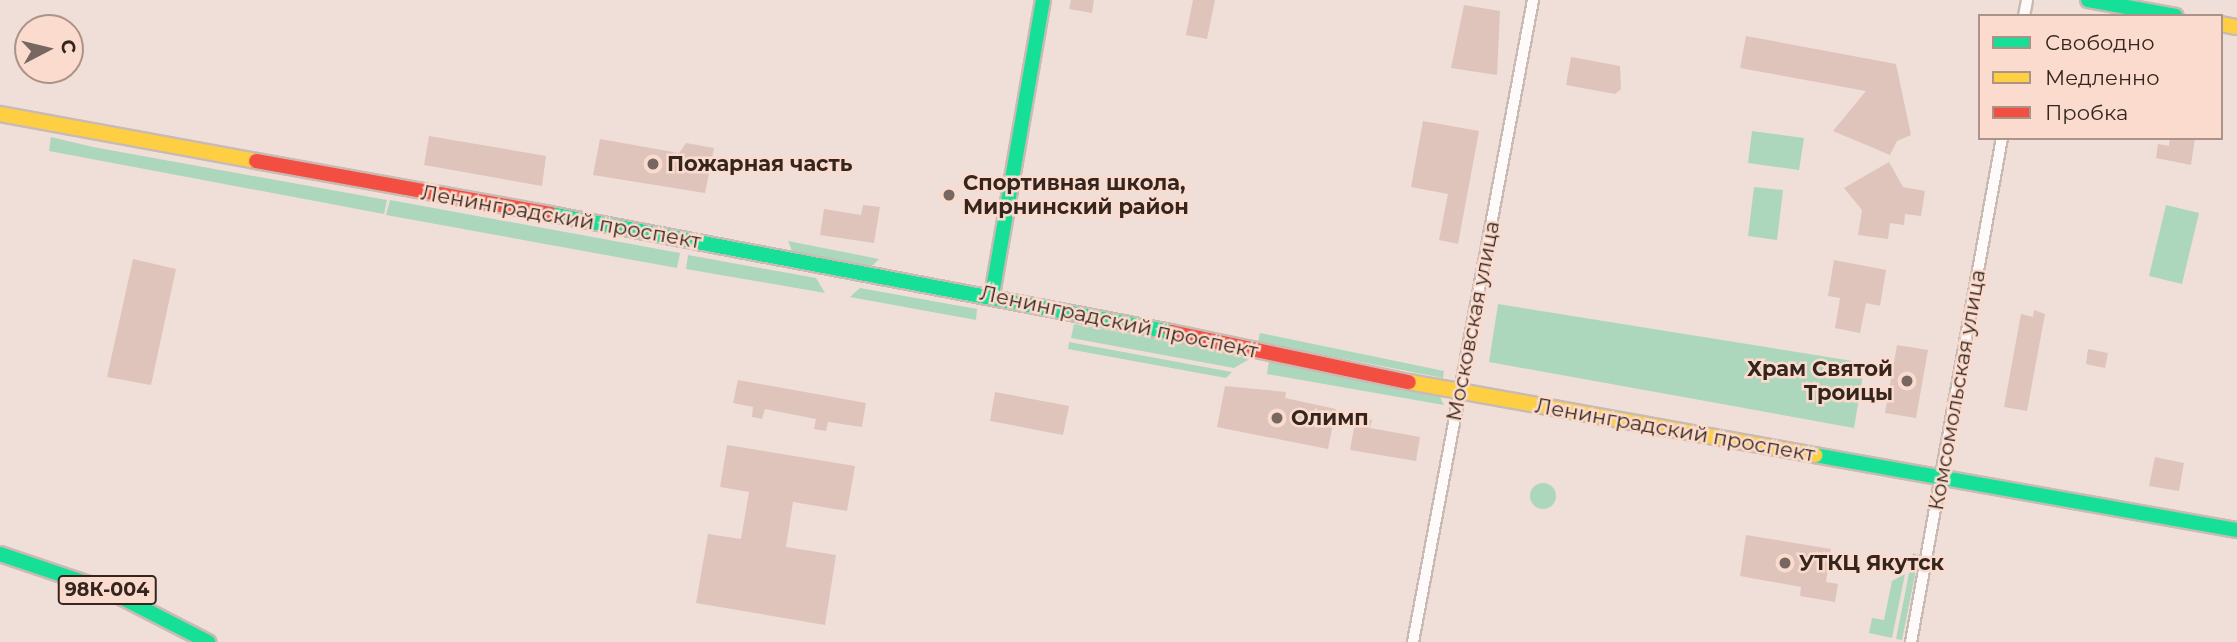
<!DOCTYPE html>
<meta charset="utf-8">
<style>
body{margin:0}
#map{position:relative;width:2237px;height:642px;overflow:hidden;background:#f0dfd8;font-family:Montserrat,sans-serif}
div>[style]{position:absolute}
.green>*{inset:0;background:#acd7bc}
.round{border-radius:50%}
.building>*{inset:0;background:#dec4ba}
.roads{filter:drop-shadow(2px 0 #c9bbb4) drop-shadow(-2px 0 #c9bbb4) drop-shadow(0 2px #c9bbb4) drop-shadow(0 -2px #c9bbb4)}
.street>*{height:10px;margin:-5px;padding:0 5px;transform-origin:5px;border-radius:5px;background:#fdfaf9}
.fast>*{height:14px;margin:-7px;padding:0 7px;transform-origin:7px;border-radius:7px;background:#16e098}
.slow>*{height:14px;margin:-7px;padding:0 7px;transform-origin:7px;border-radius:7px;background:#ffcf43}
.jam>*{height:14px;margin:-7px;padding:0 7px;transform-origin:7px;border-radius:7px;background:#f24e42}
.dots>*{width:19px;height:19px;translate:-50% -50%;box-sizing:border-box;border:4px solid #fadbcd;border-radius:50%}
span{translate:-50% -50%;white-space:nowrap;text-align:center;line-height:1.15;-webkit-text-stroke:5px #fadbcd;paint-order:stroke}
.shield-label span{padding:2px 5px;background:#fadbcd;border:2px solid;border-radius:5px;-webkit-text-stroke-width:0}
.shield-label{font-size:19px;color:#34261f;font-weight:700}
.poi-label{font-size:21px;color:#34261f;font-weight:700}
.left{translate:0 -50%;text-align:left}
.right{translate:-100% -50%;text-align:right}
.street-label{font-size:21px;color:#34261f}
.legend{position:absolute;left:1978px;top:14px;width:245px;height:126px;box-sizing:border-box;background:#fadbcd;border:2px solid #ab9387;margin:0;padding:9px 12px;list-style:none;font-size:21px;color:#34261f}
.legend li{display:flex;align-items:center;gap:14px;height:35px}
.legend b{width:35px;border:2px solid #ab9387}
.north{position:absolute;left:14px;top:14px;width:70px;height:70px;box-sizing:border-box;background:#fadbcd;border:2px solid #ab9387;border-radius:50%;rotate:83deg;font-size:19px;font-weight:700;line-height:28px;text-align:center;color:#34261f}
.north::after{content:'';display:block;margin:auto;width:24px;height:32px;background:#766760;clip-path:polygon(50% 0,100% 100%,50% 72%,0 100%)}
</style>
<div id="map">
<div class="green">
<i style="clip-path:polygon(1752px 131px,1804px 138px,1799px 170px,1748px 163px)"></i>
<i style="clip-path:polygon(51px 137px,93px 147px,387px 200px,384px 214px,49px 151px)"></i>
<i style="clip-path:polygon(1754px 187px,1783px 190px,1777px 240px,1748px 236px)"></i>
<i style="clip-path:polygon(390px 200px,680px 253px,677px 268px,386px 215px)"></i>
<i style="clip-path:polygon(2166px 205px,2199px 213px,2182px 284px,2149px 276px)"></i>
<i style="clip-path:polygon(788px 241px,879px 259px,870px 268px,793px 253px)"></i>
<i style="clip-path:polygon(688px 255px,816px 278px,825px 293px,686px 269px)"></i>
<i style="clip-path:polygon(860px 288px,977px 309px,976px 320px,850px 297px)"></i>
<i style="clip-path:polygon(1498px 304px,1865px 363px,1854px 428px,1489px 362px)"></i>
<i style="clip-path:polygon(1074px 324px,1255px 356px,1234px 368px,1071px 338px)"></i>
<i style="clip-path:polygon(1260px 333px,1444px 371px,1443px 378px,1258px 342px)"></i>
<i style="clip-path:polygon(1069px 342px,1232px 372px,1226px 378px,1068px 349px)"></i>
<i style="clip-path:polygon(1269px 361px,1438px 393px,1444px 405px,1267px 374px)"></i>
<i class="round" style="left:1530px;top:483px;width:26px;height:26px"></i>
<i style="clip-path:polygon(1913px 553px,1919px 555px,1902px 640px,1896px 639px)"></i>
<i style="clip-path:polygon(1905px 574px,1892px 638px,1869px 633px,1872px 618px,1884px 620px,1892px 581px)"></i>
</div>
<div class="building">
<i style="clip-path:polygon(1071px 0,1094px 0,1092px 13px,1069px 9px)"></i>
<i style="clip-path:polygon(1193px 0,1215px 0,1207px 39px,1186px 35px)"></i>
<i style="clip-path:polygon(1464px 5px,1500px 11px,1497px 75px,1451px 68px)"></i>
<i style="clip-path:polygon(1746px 36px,1896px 64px,1911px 135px,1897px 141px,1890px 155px,1833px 131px,1866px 91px,1740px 68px)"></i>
<i style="clip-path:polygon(1571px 57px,1620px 66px,1621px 89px,1615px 94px,1566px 85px)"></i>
<i style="clip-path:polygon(1423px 121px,1479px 131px,1458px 244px,1439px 240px,1448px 194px,1411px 187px)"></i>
<i style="clip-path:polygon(429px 136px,546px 156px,542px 186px,424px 165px)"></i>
<i style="clip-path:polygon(2170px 138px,2195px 138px,2191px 165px,2156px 158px,2158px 144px,2169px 146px)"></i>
<i style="clip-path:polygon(600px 139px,679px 153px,686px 143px,714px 148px,705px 193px,593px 175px)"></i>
<i style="clip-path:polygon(1889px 162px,1903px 187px,1925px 191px,1921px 216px,1905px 214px,1904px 225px,1890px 223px,1888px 239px,1858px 235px,1862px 210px,1844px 188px)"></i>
<i style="clip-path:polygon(863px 205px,880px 207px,874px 243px,820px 235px,824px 209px,861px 215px)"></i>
<i style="clip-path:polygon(133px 259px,176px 269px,151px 385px,107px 377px)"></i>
<i style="clip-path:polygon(1834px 260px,1886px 270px,1880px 306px,1866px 303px,1860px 333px,1835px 328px,1840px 298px,1828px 296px)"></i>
<i style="clip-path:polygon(2034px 310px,2045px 314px,2027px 411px,2004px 407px,2021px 314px,2033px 317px)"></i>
<i style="clip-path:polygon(1897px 345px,1928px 350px,1916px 418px,1885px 413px)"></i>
<i style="clip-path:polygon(2088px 349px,2108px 353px,2105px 368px,2086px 364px)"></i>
<i style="clip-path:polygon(738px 380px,866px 403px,862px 427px,828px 422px,826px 431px,814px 429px,816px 419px,765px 409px,762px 419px,752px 417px,753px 407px,733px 403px)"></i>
<i style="clip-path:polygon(1225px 386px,1286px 392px,1285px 398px,1336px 409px,1328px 449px,1217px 427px)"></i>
<i style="clip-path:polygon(995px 392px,1069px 406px,1063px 435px,990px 421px)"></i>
<i style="clip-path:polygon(1356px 417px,1372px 420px,1370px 428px,1420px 437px,1416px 461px,1350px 450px)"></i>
<i style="clip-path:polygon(727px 445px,855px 466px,847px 511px,793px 502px,786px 547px,836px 555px,825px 625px,696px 603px,708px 534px,741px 539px,749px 492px,720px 487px)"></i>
<i style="clip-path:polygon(2155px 457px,2184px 463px,2179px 491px,2149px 486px)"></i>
<i style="clip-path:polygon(1746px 535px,1831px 549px,1826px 582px,1838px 584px,1835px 602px,1800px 596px,1801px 587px,1740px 576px)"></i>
</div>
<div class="roads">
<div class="street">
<i style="left:2024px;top:16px;width:16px;rotate:-79deg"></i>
<i style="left:1413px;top:642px;width:653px;rotate:-79.41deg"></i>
<i style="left:1911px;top:642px;width:512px;rotate:-79.77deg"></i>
</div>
<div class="fast">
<i style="left:2088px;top:0;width:89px;rotate:10.3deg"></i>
<i style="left:550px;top:214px;width:632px;rotate:10.76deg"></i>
<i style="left:992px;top:295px;width:299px;rotate:-80.2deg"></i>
<i style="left:1815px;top:455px;width:429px;rotate:10.1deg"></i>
<i style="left:0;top:554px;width:113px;rotate:18.6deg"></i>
<i style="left:107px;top:590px;width:114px;rotate:27.2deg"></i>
</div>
<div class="slow">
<i style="left:2221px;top:24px;width:16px;rotate:11deg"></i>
<i style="left:0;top:114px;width:260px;rotate:10.4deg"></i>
<i style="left:1409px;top:382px;width:413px;rotate:10.2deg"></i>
</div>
<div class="jam">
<i style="left:256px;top:161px;width:299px;rotate:10.2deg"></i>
<i style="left:1171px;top:332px;width:243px;rotate:11.9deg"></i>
</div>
</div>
<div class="dots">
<i style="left:653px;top:164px;background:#766760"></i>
<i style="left:949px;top:195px;background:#766760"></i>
<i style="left:1907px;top:381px;background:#766760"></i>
<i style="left:1277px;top:418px;background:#766760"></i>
<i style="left:1785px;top:563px;background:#766760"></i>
</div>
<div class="shield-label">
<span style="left:107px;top:590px">98К-004</span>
</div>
<div class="poi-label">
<span class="left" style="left:667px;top:164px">Пожарная часть</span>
<span class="left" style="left:963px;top:195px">Спортивная школа,<br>Мирнинский район</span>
<span class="right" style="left:1893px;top:381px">Храм Святой<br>Троицы</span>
<span class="left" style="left:1291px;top:418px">Олимп</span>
<span class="left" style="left:1799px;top:563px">УТКЦ Якутск</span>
</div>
<div class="street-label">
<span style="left:561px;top:217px;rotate:10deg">Ленинградский проспект</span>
<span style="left:1473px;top:321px;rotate:-79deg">Московская улица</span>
<span style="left:1119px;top:322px;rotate:12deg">Ленинградский проспект</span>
<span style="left:1957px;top:390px;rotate:-80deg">Комсомольская улица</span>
<span style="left:1675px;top:430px;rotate:10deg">Ленинградский проспект</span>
</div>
<ul class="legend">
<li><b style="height:9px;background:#16e098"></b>Свободно</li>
<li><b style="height:9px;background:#ffcf43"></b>Медленно</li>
<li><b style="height:9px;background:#f24e42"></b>Пробка</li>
</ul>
<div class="north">С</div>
</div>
